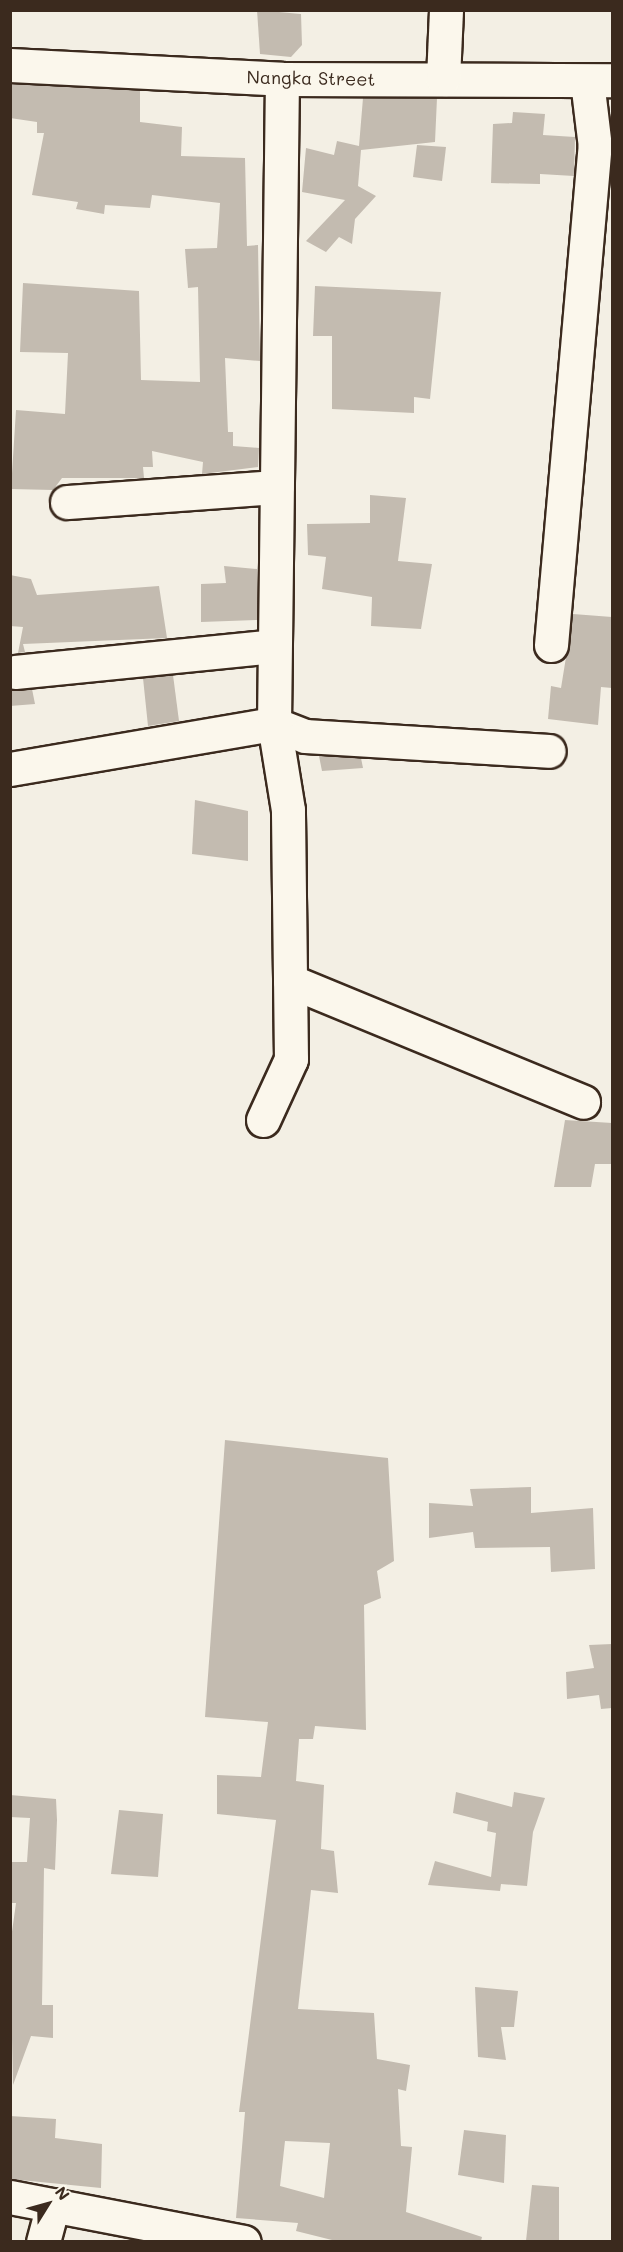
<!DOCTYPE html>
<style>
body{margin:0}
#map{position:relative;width:623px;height:2252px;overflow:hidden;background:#f3efe4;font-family:Mali,sans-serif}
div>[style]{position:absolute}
.building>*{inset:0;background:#c3bbb0}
.roads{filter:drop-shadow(2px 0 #3b2a1e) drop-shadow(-2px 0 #3b2a1e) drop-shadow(0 2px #3b2a1e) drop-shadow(0 -2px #3b2a1e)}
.minor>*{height:33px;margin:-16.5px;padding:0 16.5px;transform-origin:16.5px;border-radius:16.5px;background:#fbf7ec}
span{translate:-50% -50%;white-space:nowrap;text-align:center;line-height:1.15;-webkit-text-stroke:4.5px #fbf7ec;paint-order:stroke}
.street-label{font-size:18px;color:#3b2a1e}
.frame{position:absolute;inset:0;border:12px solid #3b2a1e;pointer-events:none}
.north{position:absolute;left:18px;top:2174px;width:60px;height:60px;-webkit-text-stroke:4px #fbf7ec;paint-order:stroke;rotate:53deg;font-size:16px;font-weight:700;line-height:24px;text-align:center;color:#3b2a1e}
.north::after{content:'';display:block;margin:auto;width:21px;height:27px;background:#3b2a1e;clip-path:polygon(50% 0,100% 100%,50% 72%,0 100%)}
</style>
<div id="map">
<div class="building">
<i style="clip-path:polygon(257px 10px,301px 14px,302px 45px,291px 57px,260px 54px)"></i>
<i style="clip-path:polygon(10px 84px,140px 90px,140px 122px,182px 127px,181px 156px,245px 158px,247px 246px,258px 245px,260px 361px,225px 358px,228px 432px,233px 432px,233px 446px,259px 448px,258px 467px,202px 474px,203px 462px,152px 451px,153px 467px,143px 467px,144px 478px,62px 478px,53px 490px,11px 489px,16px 410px,65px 414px,68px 353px,20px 352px,23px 283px,139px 291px,141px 380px,200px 382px,198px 287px,188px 288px,185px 249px,217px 248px,220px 203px,152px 195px,150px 208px,105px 205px,104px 214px,76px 209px,78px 202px,32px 195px,44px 133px,37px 133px,37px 122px,10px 118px)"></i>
<i style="clip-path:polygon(363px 98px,437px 98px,435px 142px,361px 150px,358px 186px,376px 196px,355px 219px,352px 244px,339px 237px,326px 252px,306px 241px,345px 200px,302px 192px,306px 148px,334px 155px,337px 141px,359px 146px)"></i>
<i style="clip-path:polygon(513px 112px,545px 114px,543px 135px,575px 137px,574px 176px,540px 174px,540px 184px,491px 183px,493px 124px,512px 123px)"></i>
<i style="clip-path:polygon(417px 145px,446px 147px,442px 181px,413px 177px)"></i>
<i style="clip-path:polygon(315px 286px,441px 292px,430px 399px,414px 397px,414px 413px,332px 409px,332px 336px,313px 336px)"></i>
<i style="clip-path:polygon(370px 495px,406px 498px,398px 561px,432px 564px,421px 629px,371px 626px,372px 597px,322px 589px,326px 557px,308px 555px,307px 524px,370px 523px)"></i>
<i style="clip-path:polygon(224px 566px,257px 569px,257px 620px,201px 622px,201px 584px,226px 583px)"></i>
<i style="clip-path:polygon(10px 575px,31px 579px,37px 595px,159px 586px,167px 638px,23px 644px,25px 652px,18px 653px,23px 627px,10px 626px)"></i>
<i style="clip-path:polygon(573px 614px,612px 617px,612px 688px,601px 687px,598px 725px,548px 719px,551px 686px,561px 688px)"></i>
<i style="clip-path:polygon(173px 675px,179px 721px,148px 726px,143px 678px)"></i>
<i style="clip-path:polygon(32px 689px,35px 704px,10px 706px,11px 690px)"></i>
<i style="clip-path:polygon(319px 756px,361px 758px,363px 768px,322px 771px)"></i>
<i style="clip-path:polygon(195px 800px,248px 811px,248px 861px,192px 854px)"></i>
<i style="clip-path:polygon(565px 1120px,612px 1123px,612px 1164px,595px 1164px,591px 1187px,554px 1187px)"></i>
<i style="clip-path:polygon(evenodd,225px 1440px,388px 1458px,394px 1561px,377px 1571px,381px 1598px,364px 1605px,366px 1730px,315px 1726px,313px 1739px,299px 1739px,296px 1781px,324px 1785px,321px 1849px,334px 1851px,338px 1893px,311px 1890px,298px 2009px,374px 2013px,377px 2059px,410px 2065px,406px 2091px,398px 2089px,401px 2146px,412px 2147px,406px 2212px,482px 2237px,481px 2241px,336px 2241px,296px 2231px,298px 2223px,236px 2218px,245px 2112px,239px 2112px,276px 1820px,217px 1814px,217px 1775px,261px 1777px,268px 1722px,205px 1717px,225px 1440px,285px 2141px,330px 2143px,324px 2198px,280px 2186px,285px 2141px)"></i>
<i style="clip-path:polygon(531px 1487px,531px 1513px,593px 1508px,595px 1569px,551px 1572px,550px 1547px,475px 1548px,473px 1532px,429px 1538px,429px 1503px,473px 1506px,470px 1489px)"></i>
<i style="clip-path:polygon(612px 1644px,612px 1708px,601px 1709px,599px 1695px,567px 1699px,566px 1672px,594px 1668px,589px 1645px)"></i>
<i style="clip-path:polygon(456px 1792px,512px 1807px,514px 1792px,545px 1798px,533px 1832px,527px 1886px,501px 1884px,500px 1891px,428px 1885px,435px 1861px,491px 1877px,496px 1833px,487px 1831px,488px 1822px,453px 1813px)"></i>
<i style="clip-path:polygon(10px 1795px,56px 1799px,57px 1820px,55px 1870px,44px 1868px,42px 2005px,53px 2005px,53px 2038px,31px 2036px,13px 2085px,10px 1946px,16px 1903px,10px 1903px,10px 1862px,27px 1862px,30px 1818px,10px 1817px)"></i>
<i style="clip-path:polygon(119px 1810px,163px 1814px,158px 1877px,111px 1874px)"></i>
<i style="clip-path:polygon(475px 1987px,518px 1991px,514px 2027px,501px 2027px,506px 2060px,478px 2057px)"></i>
<i style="clip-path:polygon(10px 2116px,56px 2119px,55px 2138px,102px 2144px,101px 2188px,10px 2179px)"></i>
<i style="clip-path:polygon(464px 2130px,506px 2135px,504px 2183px,458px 2175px)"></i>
<i style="clip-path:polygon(532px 2185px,559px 2187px,559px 2241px,526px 2241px)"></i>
</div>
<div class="roads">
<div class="minor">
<i style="left:10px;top:65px;width:272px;rotate:2.9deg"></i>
<i style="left:282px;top:79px;width:330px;rotate:0.2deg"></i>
<i style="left:443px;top:79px;width:69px;rotate:-87.5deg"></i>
<i style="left:67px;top:502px;width:210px;rotate:-4.1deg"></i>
<i style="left:551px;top:645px;width:500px;rotate:-85deg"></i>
<i style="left:595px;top:147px;width:66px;rotate:-96.9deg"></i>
<i style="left:15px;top:672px;width:260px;rotate:-5.7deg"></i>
<i style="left:10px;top:769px;width:268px;rotate:-9.7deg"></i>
<i style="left:274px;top:724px;width:33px;rotate:21deg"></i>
<i style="left:305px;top:736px;width:244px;rotate:3.5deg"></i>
<i style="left:290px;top:981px;width:317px;rotate:22.4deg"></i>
<i style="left:263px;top:1120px;width:67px;rotate:-65.3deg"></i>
<i style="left:291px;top:1059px;width:249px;rotate:-90.7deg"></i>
<i style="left:288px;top:810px;width:87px;rotate:-99.2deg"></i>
<i style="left:274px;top:724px;width:645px;rotate:-89.29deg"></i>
<i style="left:10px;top:2197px;width:238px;rotate:10.9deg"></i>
<i style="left:43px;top:2242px;width:38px;rotate:-75deg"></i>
</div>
</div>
<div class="street-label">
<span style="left:311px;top:78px;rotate:1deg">Nangka Street</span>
</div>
<div class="frame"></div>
<div class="north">N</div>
</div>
